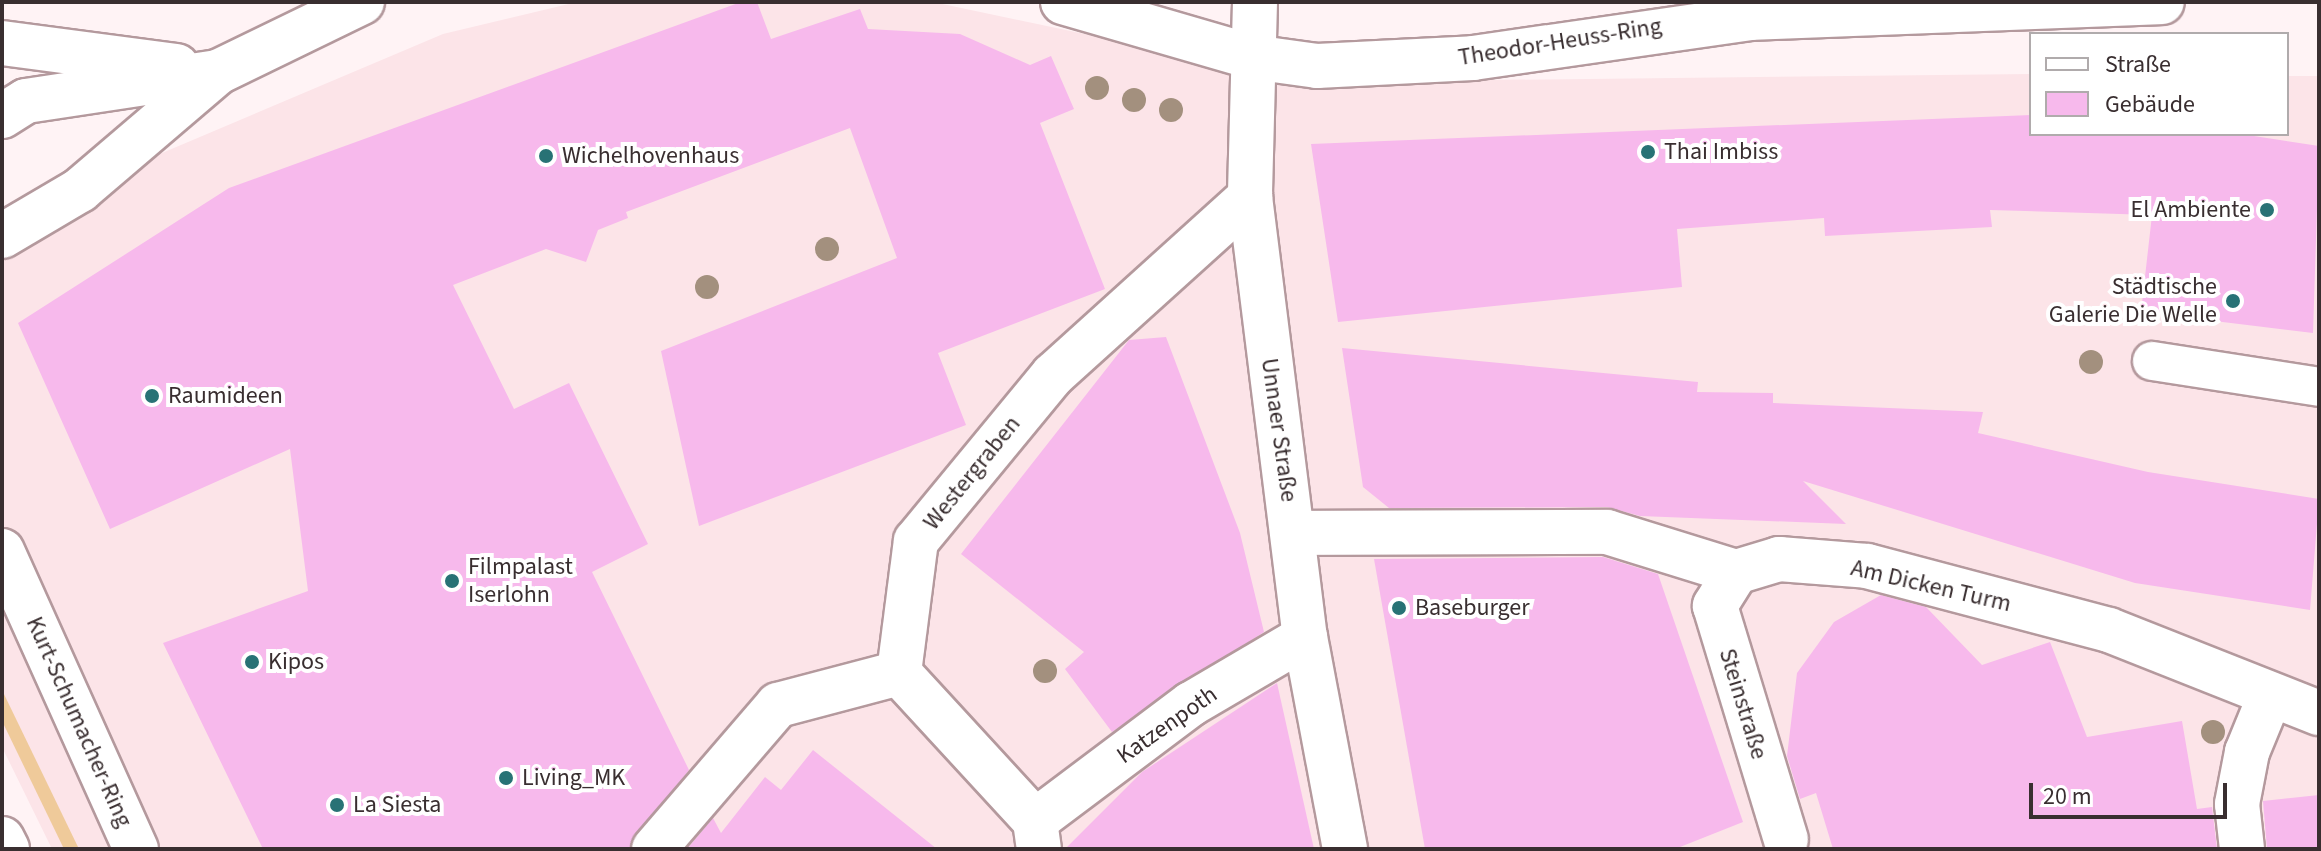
<!DOCTYPE html>
<meta charset="utf-8">
<style>
body{margin:0}
#map{position:relative;width:2321px;height:851px;overflow:hidden;background:#fff3f5;font-family:"Source Sans 3",sans-serif}
div>[style]{position:absolute}
.built>*{inset:0;background:#fce4e8}
.green>*{inset:0;background:#efca9a}
.building>*{inset:0;background:#f7b9ec}
.roads{filter:drop-shadow(2px 0 #b4999d) drop-shadow(-2px 0 #b4999d) drop-shadow(0 2px #b4999d) drop-shadow(0 -2px #b4999d)}
.lane>*{height:38px;margin:-19px;padding:0 19px;transform-origin:19px;border-radius:19px;background:#fff}
.street>*{height:44px;margin:-22px;padding:0 22px;transform-origin:22px;border-radius:22px;background:#fff}
.secondary>*{height:44px;margin:-22px;padding:0 22px;transform-origin:22px;border-radius:22px;background:#fff}
.trees>*{width:24px;height:24px;margin:-12px;border-radius:50%;background:#a3907e}
.dots>*{width:22px;height:22px;translate:-50% -50%;box-sizing:border-box;border:4px solid #fff;border-radius:50%}
span{translate:-50% -50%;white-space:nowrap;text-align:center;line-height:1.15;-webkit-text-stroke:8px #fff;paint-order:stroke}
.street-label{font-size:24px;color:#392e30}
.poi-label{font-size:24px;color:#392e30}
.left{translate:0 -50%;text-align:left}
.right{translate:-100% -50%;text-align:right}
.frame{position:absolute;inset:0;border:4px solid #392e30;pointer-events:none}
.legend{position:absolute;left:2029px;top:32px;width:260px;height:104px;box-sizing:border-box;background:#fff;border:2px solid #b0abac;margin:0;padding:10px 14px;list-style:none;font-size:24px;color:#392e30}
.legend li{display:flex;align-items:center;gap:16px;height:40px}
.legend b{width:40px;border:2px solid #b0abac}
.scale{position:absolute;left:2029px;top:783px;width:198px;height:36px;box-sizing:border-box;border:4px solid #392e30;border-top:0;padding-left:10px;font-size:24px;line-height:28px;white-space:nowrap;color:#392e30;-webkit-text-stroke:6px #fff;paint-order:stroke}
</style>
<div id="map">
<div class="built">
<i style="clip-path:polygon(577px 2px,933px 2px,1312px 82px,2031px 74px,2031px 134px,2287px 134px,2287px 76px,2319px 76px,2319px 849px,52px 849px,2px 747px,2px 242px,155px 156px,443px 34px)"></i>
</div>
<div class="green">
<i style="clip-path:polygon(2px 690px,79px 849px,64px 849px,2px 721px)"></i>
</div>
<div class="building">
<i style="clip-path:polygon(741px 2px,757px 2px,771px 39px,860px 9px,868px 29px,960px 34px,1030px 65px,1051px 56px,1074px 109px,1040px 123px,1105px 289px,938px 353px,966px 425px,699px 526px,661px 351px,897px 258px,850px 128px,626px 212px,628px 218px,598px 230px,586px 262px,546px 249px,453px 285px,514px 409px,569px 383px,648px 544px,592px 572px,689px 770px,630px 849px,263px 849px,163px 643px,308px 591px,290px 449px,110px 529px,18px 323px,229px 188px)"></i>
<i style="clip-path:polygon(2031px 115px,2031px 134px,2241px 134px,2319px 146px,2313px 333px,2141px 312px,2152px 215px,1990px 210px,1992px 227px,1825px 236px,1824px 218px,1677px 229px,1682px 287px,1338px 322px,1311px 144px)"></i>
<i style="clip-path:polygon(1166px 337px,1240px 533px,1264px 632px,1112px 732px,1065px 669px,1084px 652px,961px 554px,1129px 340px)"></i>
<i style="clip-path:polygon(1342px 348px,1698px 382px,1697px 392px,1773px 393px,1773px 403px,1983px 412px,1978px 433px,2148px 472px,2319px 499px,2310px 610px,2135px 583px,1803px 481px,1846px 524px,1640px 516px,1607px 507px,1389px 508px,1363px 487px)"></i>
<i style="clip-path:polygon(1603px 557px,1658px 574px,1743px 822px,1675px 849px,1425px 849px,1374px 559px)"></i>
<i style="clip-path:polygon(1881px 595px,1926px 607px,1982px 665px,2050px 642px,2087px 737px,2182px 721px,2197px 809px,2212px 807px,2217px 849px,1833px 849px,1816px 793px,1800px 799px,1787px 756px,1797px 673px,1834px 622px)"></i>
<i style="clip-path:polygon(1277px 683px,1314px 849px,1065px 849px,1142px 772px)"></i>
<i style="clip-path:polygon(813px 750px,937px 849px,687px 849px,713px 818px,721px 833px,765px 777px,781px 790px)"></i>
<i style="clip-path:polygon(2319px 795px,2319px 849px,2267px 849px,2263px 801px)"></i>
</div>
<div class="roads">
<div class="lane">
<i style="left:2152px;top:361px;width:169px;rotate:8.8deg"></i>
</div>
<div class="street">
<i style="left:1255px;top:2px;width:195px;rotate:91.5deg"></i>
<i style="left:1250px;top:197px;width:443px;rotate:82.9deg"></i>
<i style="left:1305px;top:637px;width:216px;rotate:79.3deg"></i>
<i style="left:1293px;top:533px;width:314px;rotate:-0.2deg"></i>
<i style="left:1607px;top:532px;width:135px;rotate:17.2deg"></i>
<i style="left:1736px;top:572px;width:45px;rotate:-16.8deg"></i>
<i style="left:1779px;top:559px;width:88px;rotate:4.5deg"></i>
<i style="left:1867px;top:566px;width:250px;rotate:14.8deg"></i>
<i style="left:2109px;top:630px;width:226px;rotate:21.6deg"></i>
<i style="left:1736px;top:572px;width:40px;rotate:122deg"></i>
<i style="left:1715px;top:606px;width:244px;rotate:73.1deg"></i>
<i style="left:899px;top:673px;width:133px;rotate:-82.7deg"></i>
<i style="left:916px;top:541px;width:215px;rotate:-50.5deg"></i>
<i style="left:1053px;top:375px;width:266px;rotate:-42.1deg"></i>
<i style="left:899px;top:673px;width:201px;rotate:47.4deg"></i>
<i style="left:1035px;top:821px;width:28px;rotate:82deg"></i>
<i style="left:1035px;top:821px;width:195px;rotate:-36.9deg"></i>
<i style="left:1191px;top:704px;width:132px;rotate:-30.4deg"></i>
<i style="left:654px;top:849px;width:190px;rotate:-49.3deg"></i>
<i style="left:778px;top:705px;width:125px;rotate:-14.8deg"></i>
<i style="left:2242px;top:849px;width:45px;rotate:-96.3deg"></i>
<i style="left:2237px;top:804px;width:53px;rotate:-79.1deg"></i>
<i style="left:2247px;top:752px;width:61px;rotate:-67.7deg"></i>
</div>
<div class="secondary">
<i style="left:1063px;top:2px;width:197px;rotate:16.2deg"></i>
<i style="left:1252px;top:57px;width:66px;rotate:7.9deg"></i>
<i style="left:1317px;top:66px;width:156px;rotate:-2.9deg"></i>
<i style="left:1473px;top:58px;width:281px;rotate:-8.2deg"></i>
<i style="left:1751px;top:18px;width:411px;rotate:-2.2deg"></i>
<i style="left:2px;top:43px;width:176px;rotate:7.5deg"></i>
<i style="left:2px;top:116px;width:28px;rotate:-32deg"></i>
<i style="left:26px;top:101px;width:194px;rotate:-8.6deg"></i>
<i style="left:2px;top:236px;width:91px;rotate:-30.5deg"></i>
<i style="left:80px;top:190px;width:182px;rotate:-40.5deg"></i>
<i style="left:218px;top:72px;width:160px;rotate:-25.9deg"></i>
<i style="left:2px;top:551px;width:327px;rotate:65.8deg"></i>
<i style="left:2px;top:839px;width:11px;rotate:63deg"></i>
</div>
</div>
<div class="trees">
<i style="left:1097px;top:88px"></i>
<i style="left:1134px;top:100px"></i>
<i style="left:1171px;top:110px"></i>
<i style="left:827px;top:249px"></i>
<i style="left:707px;top:287px"></i>
<i style="left:2091px;top:362px"></i>
<i style="left:1045px;top:671px"></i>
<i style="left:2213px;top:732px"></i>
</div>
<div class="dots">
<i style="left:1648px;top:152px;background:#287275"></i>
<i style="left:546px;top:156px;background:#287275"></i>
<i style="left:2267px;top:210px;background:#287275"></i>
<i style="left:2233px;top:301px;background:#287275"></i>
<i style="left:152px;top:396px;background:#287275"></i>
<i style="left:452px;top:581px;background:#287275"></i>
<i style="left:1399px;top:608px;background:#287275"></i>
<i style="left:252px;top:662px;background:#287275"></i>
<i style="left:506px;top:778px;background:#287275"></i>
<i style="left:337px;top:805px;background:#287275"></i>
</div>
<div class="street-label">
<span style="left:1560px;top:42px;rotate:-9deg">Theodor-Heuss-Ring</span>
<span style="left:1279px;top:430px;rotate:82deg">Unnaer Straße</span>
<span style="left:972px;top:473px;rotate:-51deg">Westergraben</span>
<span style="left:1931px;top:586px;rotate:13deg">Am Dicken Turm</span>
<span style="left:1743px;top:704px;rotate:73deg">Steinstraße</span>
<span style="left:79px;top:722px;rotate:66deg">Kurt-Schumacher-Ring</span>
<span style="left:1167px;top:725px;rotate:-35deg">Katzenpoth</span>
</div>
<div class="poi-label">
<span class="left" style="left:1664px;top:152px">Thai Imbiss</span>
<span class="left" style="left:562px;top:156px">Wichelhovenhaus</span>
<span class="right" style="left:2251px;top:210px">El Ambiente</span>
<span class="right" style="left:2217px;top:301px">Städtische<br>Galerie Die Welle</span>
<span class="left" style="left:168px;top:396px">Raumideen</span>
<span class="left" style="left:468px;top:581px">Filmpalast<br>Iserlohn</span>
<span class="left" style="left:1415px;top:608px">Baseburger</span>
<span class="left" style="left:268px;top:662px">Kipos</span>
<span class="left" style="left:522px;top:778px">Living_MK</span>
<span class="left" style="left:353px;top:805px">La Siesta</span>
</div>
<div class="frame"></div>
<ul class="legend">
<li><b style="height:10px;background:#fff"></b>Straße</li>
<li><b style="height:22px;background:#f7b9ec"></b>Gebäude</li>
</ul>
<div class="scale">20 m</div>
</div>
